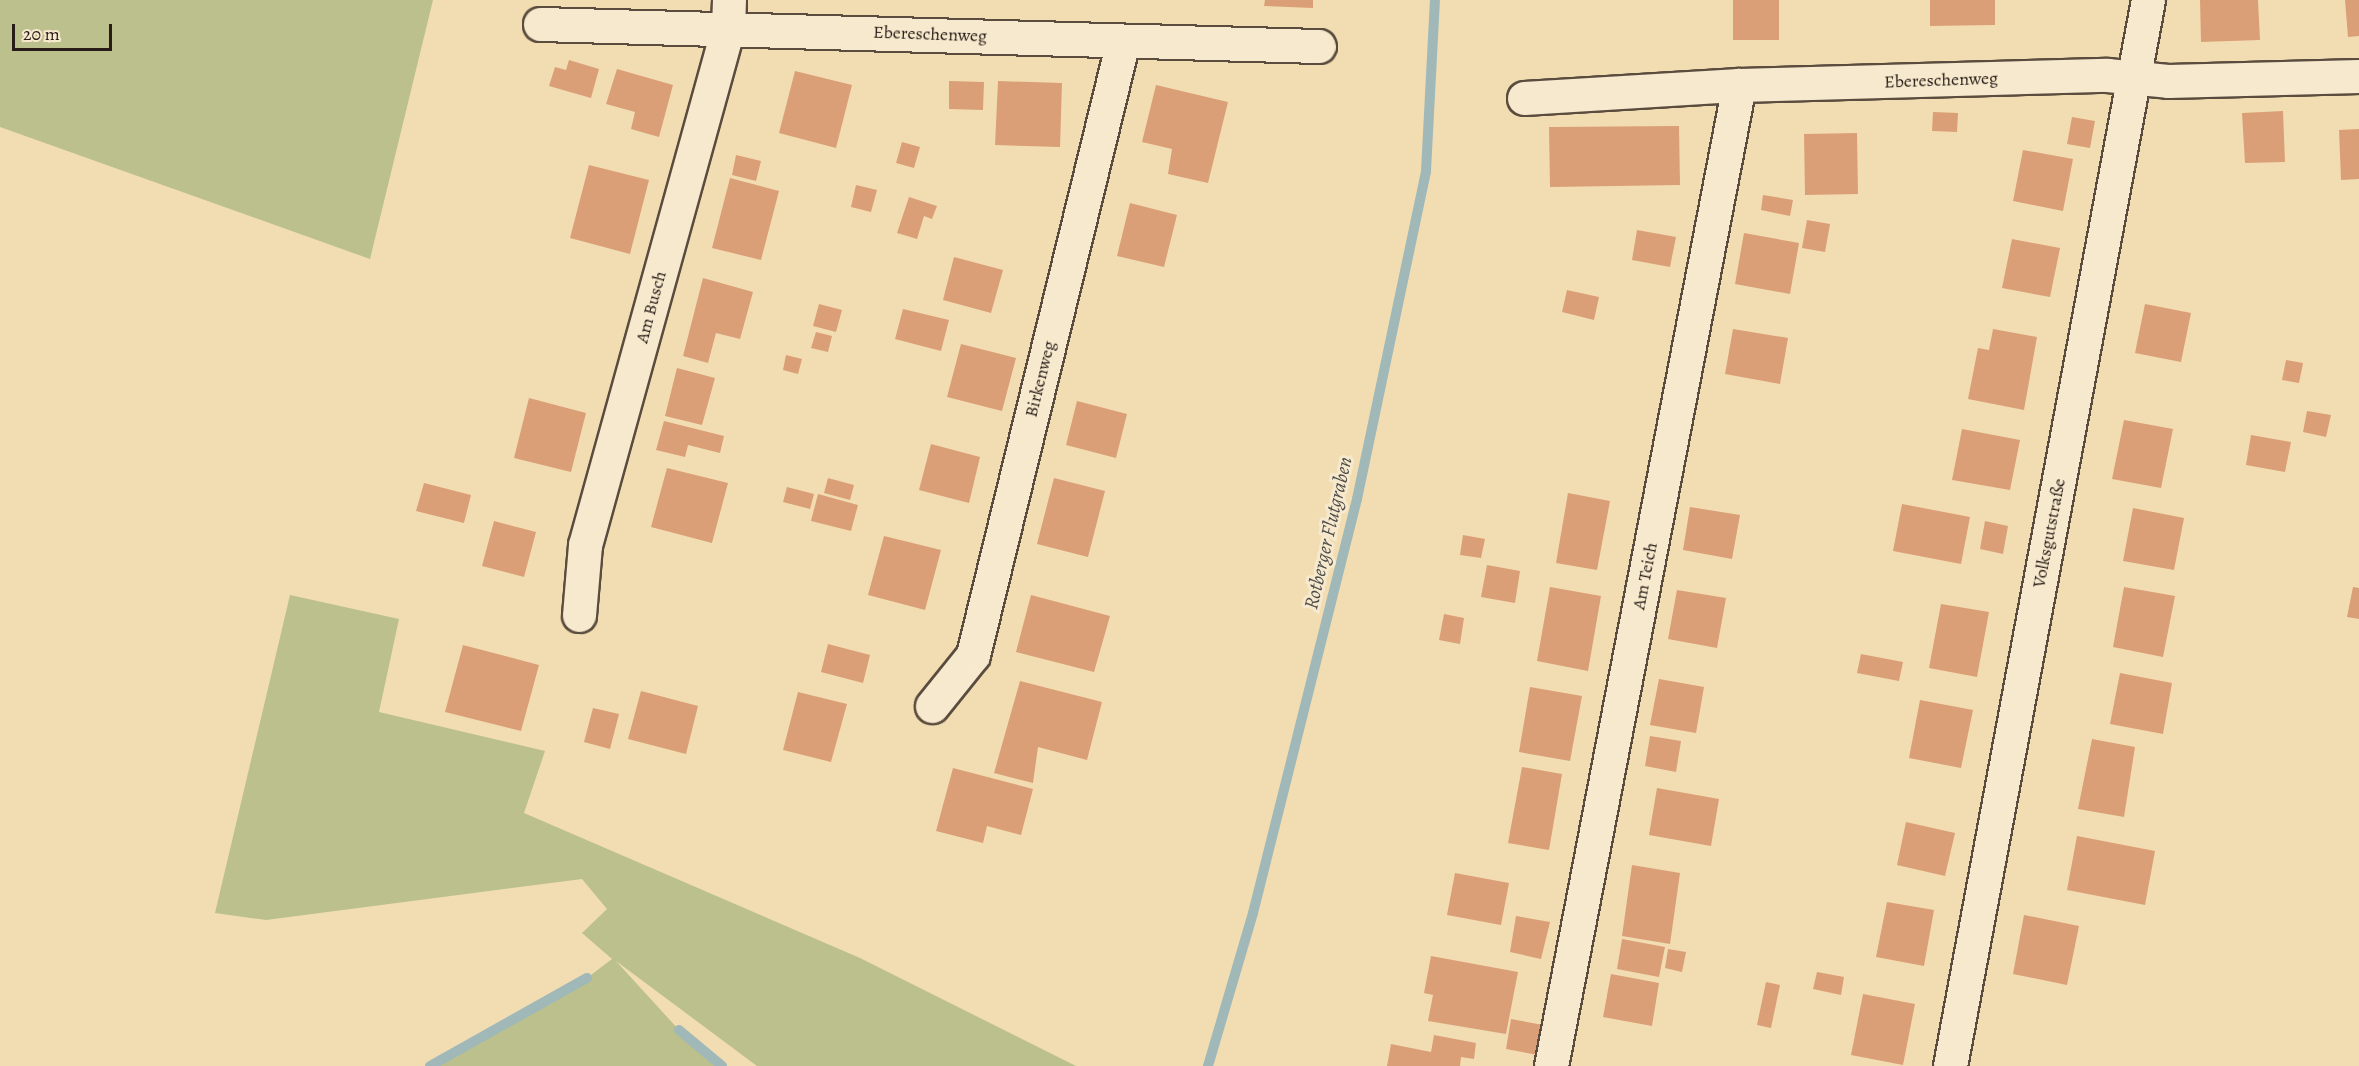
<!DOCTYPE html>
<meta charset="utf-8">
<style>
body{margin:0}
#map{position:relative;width:2359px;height:1066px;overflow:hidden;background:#f2ddb2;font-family:Alegreya,serif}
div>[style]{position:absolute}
.green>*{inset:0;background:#bbc08c}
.stream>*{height:10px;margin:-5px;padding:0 5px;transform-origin:5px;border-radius:5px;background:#a0b9b8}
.building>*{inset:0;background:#db9f77}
.roads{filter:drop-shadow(2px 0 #5a4c3e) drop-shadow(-2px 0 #5a4c3e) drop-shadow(0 2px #5a4c3e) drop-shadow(0 -2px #5a4c3e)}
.minor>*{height:33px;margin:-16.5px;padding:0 16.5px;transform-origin:16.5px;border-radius:16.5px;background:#f7e9cd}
span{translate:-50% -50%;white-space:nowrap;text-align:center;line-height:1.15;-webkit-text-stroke:6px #f7e9cd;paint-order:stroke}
.street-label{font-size:18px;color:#271c17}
.water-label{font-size:20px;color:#4b4b47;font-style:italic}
.scale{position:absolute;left:12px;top:24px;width:100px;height:27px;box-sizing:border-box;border:3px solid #271c17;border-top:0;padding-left:8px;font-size:18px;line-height:21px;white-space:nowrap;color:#271c17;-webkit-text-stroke:4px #f7e9cd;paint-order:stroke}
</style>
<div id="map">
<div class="green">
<i style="clip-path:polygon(0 0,433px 0,370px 259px,0 127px)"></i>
<i style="clip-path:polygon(290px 595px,399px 619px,379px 712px,545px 751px,524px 813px,860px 958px,1076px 1066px,757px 1066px,616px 961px,679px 1030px,722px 1066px,430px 1066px,587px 978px,612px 959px,582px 933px,607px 909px,582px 879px,266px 920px,215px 913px)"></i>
</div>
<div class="stream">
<i style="left:679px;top:1030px;width:56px;rotate:39.9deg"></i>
<i style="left:430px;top:1066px;width:180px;rotate:-29.3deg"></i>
<i style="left:1208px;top:1066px;width:159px;rotate:-73.6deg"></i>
<i style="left:1253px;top:913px;width:427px;rotate:-75.9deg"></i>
<i style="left:1357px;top:499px;width:335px;rotate:-78.1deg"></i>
<i style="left:1426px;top:171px;width:171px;rotate:-87deg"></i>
</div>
<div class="building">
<i style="clip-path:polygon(1265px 0,1313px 0,1313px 8px,1264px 6px)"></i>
<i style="clip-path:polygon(1733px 0,1779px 0,1779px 40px,1733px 40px)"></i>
<i style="clip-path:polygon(1930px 0,1995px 0,1995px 25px,1930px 26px)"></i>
<i style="clip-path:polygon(2200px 0,2258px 0,2260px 40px,2201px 42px)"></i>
<i style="clip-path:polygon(2345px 0,2359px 0,2359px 36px,2348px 37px)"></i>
<i style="clip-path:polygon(569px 60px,599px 69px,591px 98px,549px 86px,555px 67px,566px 70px)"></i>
<i style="clip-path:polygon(617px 69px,673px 85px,659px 137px,631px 129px,635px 112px,606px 104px)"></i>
<i style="clip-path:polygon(795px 71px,852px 85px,836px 148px,779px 133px)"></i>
<i style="clip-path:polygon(949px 81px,984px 82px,983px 110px,949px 109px)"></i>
<i style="clip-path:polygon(998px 81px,1062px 83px,1060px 147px,995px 145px)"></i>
<i style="clip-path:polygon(1156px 85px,1228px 102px,1208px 183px,1168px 174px,1172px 149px,1142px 142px)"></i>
<i style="clip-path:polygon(2283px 111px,2285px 162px,2245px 163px,2242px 113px)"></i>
<i style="clip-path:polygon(1933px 112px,1958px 113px,1957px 132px,1932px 131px)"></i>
<i style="clip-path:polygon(2072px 117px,2095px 121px,2090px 148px,2067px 144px)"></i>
<i style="clip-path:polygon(1679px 126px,1680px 185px,1550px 187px,1549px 127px)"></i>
<i style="clip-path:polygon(2359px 129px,2359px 179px,2341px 180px,2339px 130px)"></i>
<i style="clip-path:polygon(1857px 133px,1858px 194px,1805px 195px,1804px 134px)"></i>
<i style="clip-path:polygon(902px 142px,920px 147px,914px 168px,896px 163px)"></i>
<i style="clip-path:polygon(2023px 150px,2073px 159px,2063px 211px,2013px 201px)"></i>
<i style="clip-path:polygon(736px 155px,761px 161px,756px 181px,732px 175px)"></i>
<i style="clip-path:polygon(589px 165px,649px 180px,630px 254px,570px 238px)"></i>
<i style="clip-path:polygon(730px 178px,779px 191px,761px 260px,712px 248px)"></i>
<i style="clip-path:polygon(856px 185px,877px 190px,871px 212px,851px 207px)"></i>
<i style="clip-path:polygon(1763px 195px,1793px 200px,1790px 216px,1761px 210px)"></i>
<i style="clip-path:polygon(909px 197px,937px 206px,932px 219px,924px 216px,917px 239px,897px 233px)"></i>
<i style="clip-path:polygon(1130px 203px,1177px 215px,1164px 267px,1117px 256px)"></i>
<i style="clip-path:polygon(1807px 220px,1830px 224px,1825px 252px,1802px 248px)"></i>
<i style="clip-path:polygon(1637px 230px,1676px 237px,1670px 267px,1632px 260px)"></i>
<i style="clip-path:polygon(1744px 233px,1799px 243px,1790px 294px,1735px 284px)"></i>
<i style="clip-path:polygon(2012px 239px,2060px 248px,2050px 297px,2002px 288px)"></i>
<i style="clip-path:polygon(954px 257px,1003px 270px,991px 313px,943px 300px)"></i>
<i style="clip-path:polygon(703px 278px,753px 292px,740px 339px,716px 333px,708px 363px,683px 356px)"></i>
<i style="clip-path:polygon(1567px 290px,1599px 297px,1594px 320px,1562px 312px)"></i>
<i style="clip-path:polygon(819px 304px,842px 310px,836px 332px,813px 326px)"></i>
<i style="clip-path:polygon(2145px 304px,2191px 313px,2181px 362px,2135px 353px)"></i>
<i style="clip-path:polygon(903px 309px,949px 320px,941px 351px,895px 339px)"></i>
<i style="clip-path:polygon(1733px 329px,1788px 338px,1780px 384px,1725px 374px)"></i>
<i style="clip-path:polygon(1993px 329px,2037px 337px,2024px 410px,1968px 399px,1978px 348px,1989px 350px)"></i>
<i style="clip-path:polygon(816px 332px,832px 336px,828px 352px,811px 348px)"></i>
<i style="clip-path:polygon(961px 344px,1016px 358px,1002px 411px,947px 397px)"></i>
<i style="clip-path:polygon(786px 355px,802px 359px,798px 374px,783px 370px)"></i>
<i style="clip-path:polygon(2286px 360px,2303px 363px,2299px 383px,2282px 380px)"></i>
<i style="clip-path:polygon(677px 368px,715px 378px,702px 425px,665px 416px)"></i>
<i style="clip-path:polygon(529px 398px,586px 413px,571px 472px,514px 458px)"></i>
<i style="clip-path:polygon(1077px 401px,1127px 414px,1116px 458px,1066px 445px)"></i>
<i style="clip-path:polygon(2307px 411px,2331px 415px,2326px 437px,2303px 432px)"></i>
<i style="clip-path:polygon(2124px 420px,2173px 429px,2161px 488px,2112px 479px)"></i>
<i style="clip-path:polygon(664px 421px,724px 436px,720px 453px,688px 445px,685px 457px,656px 450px)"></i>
<i style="clip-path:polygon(1962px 429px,2020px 440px,2010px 490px,1952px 480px)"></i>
<i style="clip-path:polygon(2251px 435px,2291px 442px,2285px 472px,2246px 465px)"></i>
<i style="clip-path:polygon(931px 444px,980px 457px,969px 503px,919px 490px)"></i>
<i style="clip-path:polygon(667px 468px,728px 483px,712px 543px,651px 527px)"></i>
<i style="clip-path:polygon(828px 478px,854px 485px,850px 500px,824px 493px)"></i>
<i style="clip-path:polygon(1054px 478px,1105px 491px,1088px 557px,1037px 544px)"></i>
<i style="clip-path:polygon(424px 483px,471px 495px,464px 523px,416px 511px)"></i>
<i style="clip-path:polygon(787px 487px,814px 494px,810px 509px,783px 502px)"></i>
<i style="clip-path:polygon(1568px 493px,1610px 501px,1597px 570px,1556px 563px)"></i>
<i style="clip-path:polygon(818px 494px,858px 505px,851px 531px,811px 521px)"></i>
<i style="clip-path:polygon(1902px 504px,1970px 517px,1961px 564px,1893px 551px)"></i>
<i style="clip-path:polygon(1690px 507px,1740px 515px,1732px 559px,1683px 550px)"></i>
<i style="clip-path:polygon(2133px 508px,2184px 518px,2174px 570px,2123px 561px)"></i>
<i style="clip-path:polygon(494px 521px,536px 532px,524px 577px,482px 566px)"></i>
<i style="clip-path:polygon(1985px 521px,2008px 526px,2003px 554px,1980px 549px)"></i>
<i style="clip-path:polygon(1463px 535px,1485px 539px,1481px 558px,1460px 555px)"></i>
<i style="clip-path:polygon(884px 536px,941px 550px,925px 610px,868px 595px)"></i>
<i style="clip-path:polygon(1487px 565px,1520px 571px,1515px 603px,1481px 597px)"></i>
<i style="clip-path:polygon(1550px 587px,1601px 596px,1588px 671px,1537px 661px)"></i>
<i style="clip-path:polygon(2124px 587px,2175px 596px,2163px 657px,2113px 647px)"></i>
<i style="clip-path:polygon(2353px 587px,2359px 588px,2359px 619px,2347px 617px)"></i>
<i style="clip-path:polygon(1677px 590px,1726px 598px,1717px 648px,1668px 639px)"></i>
<i style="clip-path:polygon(1031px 595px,1110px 616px,1094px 672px,1016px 652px)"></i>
<i style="clip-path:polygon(1941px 604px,1989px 612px,1977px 677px,1929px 668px)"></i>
<i style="clip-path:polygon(1444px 614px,1464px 618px,1460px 644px,1439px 640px)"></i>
<i style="clip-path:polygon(828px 644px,870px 655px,863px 683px,821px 672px)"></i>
<i style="clip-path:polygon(463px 645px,539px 665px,521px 731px,445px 712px)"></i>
<i style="clip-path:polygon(1861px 654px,1903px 662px,1899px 681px,1857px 673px)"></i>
<i style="clip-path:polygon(2120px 673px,2172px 683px,2163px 734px,2110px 724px)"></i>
<i style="clip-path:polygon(1659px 679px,1704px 687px,1696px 733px,1650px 725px)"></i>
<i style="clip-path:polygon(1020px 681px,1102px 702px,1087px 760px,1038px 747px,1033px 783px,994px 773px)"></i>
<i style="clip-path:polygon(1530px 687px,1582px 696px,1570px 761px,1519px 752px)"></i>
<i style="clip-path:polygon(641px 691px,698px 706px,686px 754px,628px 739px)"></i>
<i style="clip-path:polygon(798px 692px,847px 704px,831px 762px,783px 750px)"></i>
<i style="clip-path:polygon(1920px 700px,1973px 710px,1961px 768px,1909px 758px)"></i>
<i style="clip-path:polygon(593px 708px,619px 714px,610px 749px,584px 742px)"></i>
<i style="clip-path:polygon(1650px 736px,1681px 741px,1676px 772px,1645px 766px)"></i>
<i style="clip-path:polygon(2092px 739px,2135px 747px,2124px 817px,2078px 809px)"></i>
<i style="clip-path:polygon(1522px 767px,1562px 774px,1549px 850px,1508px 843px)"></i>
<i style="clip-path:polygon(953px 768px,1033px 789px,1021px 835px,987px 826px,983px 843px,936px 831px)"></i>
<i style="clip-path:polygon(1657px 788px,1719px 799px,1711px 846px,1649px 835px)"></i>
<i style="clip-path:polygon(1906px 822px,1955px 833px,1945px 876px,1897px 865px)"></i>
<i style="clip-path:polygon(2077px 836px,2155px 851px,2145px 905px,2067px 890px)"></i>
<i style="clip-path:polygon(1632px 865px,1680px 873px,1670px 944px,1622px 936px)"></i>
<i style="clip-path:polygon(1455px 873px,1509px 883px,1501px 925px,1447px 915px)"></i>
<i style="clip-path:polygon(1887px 902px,1934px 910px,1924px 966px,1876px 957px)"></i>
<i style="clip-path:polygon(2024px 915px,2079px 926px,2067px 985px,2013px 974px)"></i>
<i style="clip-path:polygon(1516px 916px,1550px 922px,1541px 959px,1510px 952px)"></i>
<i style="clip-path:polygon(1622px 939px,1665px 947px,1659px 977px,1617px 969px)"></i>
<i style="clip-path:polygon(1668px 949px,1686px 952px,1682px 972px,1665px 968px)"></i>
<i style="clip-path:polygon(1431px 956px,1518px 972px,1506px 1034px,1428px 1021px,1433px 995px,1424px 993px)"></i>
<i style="clip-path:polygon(1817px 972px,1844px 977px,1841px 995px,1813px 989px)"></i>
<i style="clip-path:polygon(1611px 974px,1659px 983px,1652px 1026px,1603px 1017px)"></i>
<i style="clip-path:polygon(1766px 982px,1780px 985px,1771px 1028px,1757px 1025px)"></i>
<i style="clip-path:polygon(1863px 994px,1915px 1004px,1903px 1065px,1851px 1055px)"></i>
<i style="clip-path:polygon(1511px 1019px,1543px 1025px,1538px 1055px,1506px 1049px)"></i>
<i style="clip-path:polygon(1434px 1035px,1476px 1043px,1474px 1059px,1461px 1057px,1460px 1066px,1387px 1066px,1391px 1044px,1431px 1052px)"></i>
</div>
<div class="roads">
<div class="minor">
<i style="left:540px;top:24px;width:779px;rotate:1.62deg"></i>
<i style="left:1524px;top:98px;width:215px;rotate:-3.5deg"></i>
<i style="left:1739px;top:85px;width:368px;rotate:-1.6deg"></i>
<i style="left:2107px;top:75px;width:61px;rotate:5.6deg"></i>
<i style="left:2168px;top:81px;width:191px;rotate:-1.5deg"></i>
<i style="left:579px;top:615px;width:70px;rotate:-85.1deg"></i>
<i style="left:585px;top:545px;width:536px;rotate:-74.54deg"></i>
<i style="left:728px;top:28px;width:28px;rotate:-88deg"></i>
<i style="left:932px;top:706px;width:65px;rotate:-51.2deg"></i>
<i style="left:973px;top:655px;width:632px;rotate:-76.27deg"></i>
<i style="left:1551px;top:1066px;width:999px;rotate:-79.15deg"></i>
<i style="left:1950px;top:1066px;width:1084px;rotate:-79.48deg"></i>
</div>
</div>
<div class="street-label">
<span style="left:930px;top:34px;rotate:2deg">Ebereschenweg</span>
<span style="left:1941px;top:80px;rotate:-2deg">Ebereschenweg</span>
<span style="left:651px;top:307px;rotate:-75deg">Am Busch</span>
<span style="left:1040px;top:379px;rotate:-76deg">Birkenweg</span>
<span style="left:2049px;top:533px;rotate:-79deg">Volksgutstraße</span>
<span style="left:1645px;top:576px;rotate:-79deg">Am Teich</span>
</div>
<div class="water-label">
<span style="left:1328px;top:533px;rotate:-77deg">Rotberger Flutgraben</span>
</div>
<div class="scale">20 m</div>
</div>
